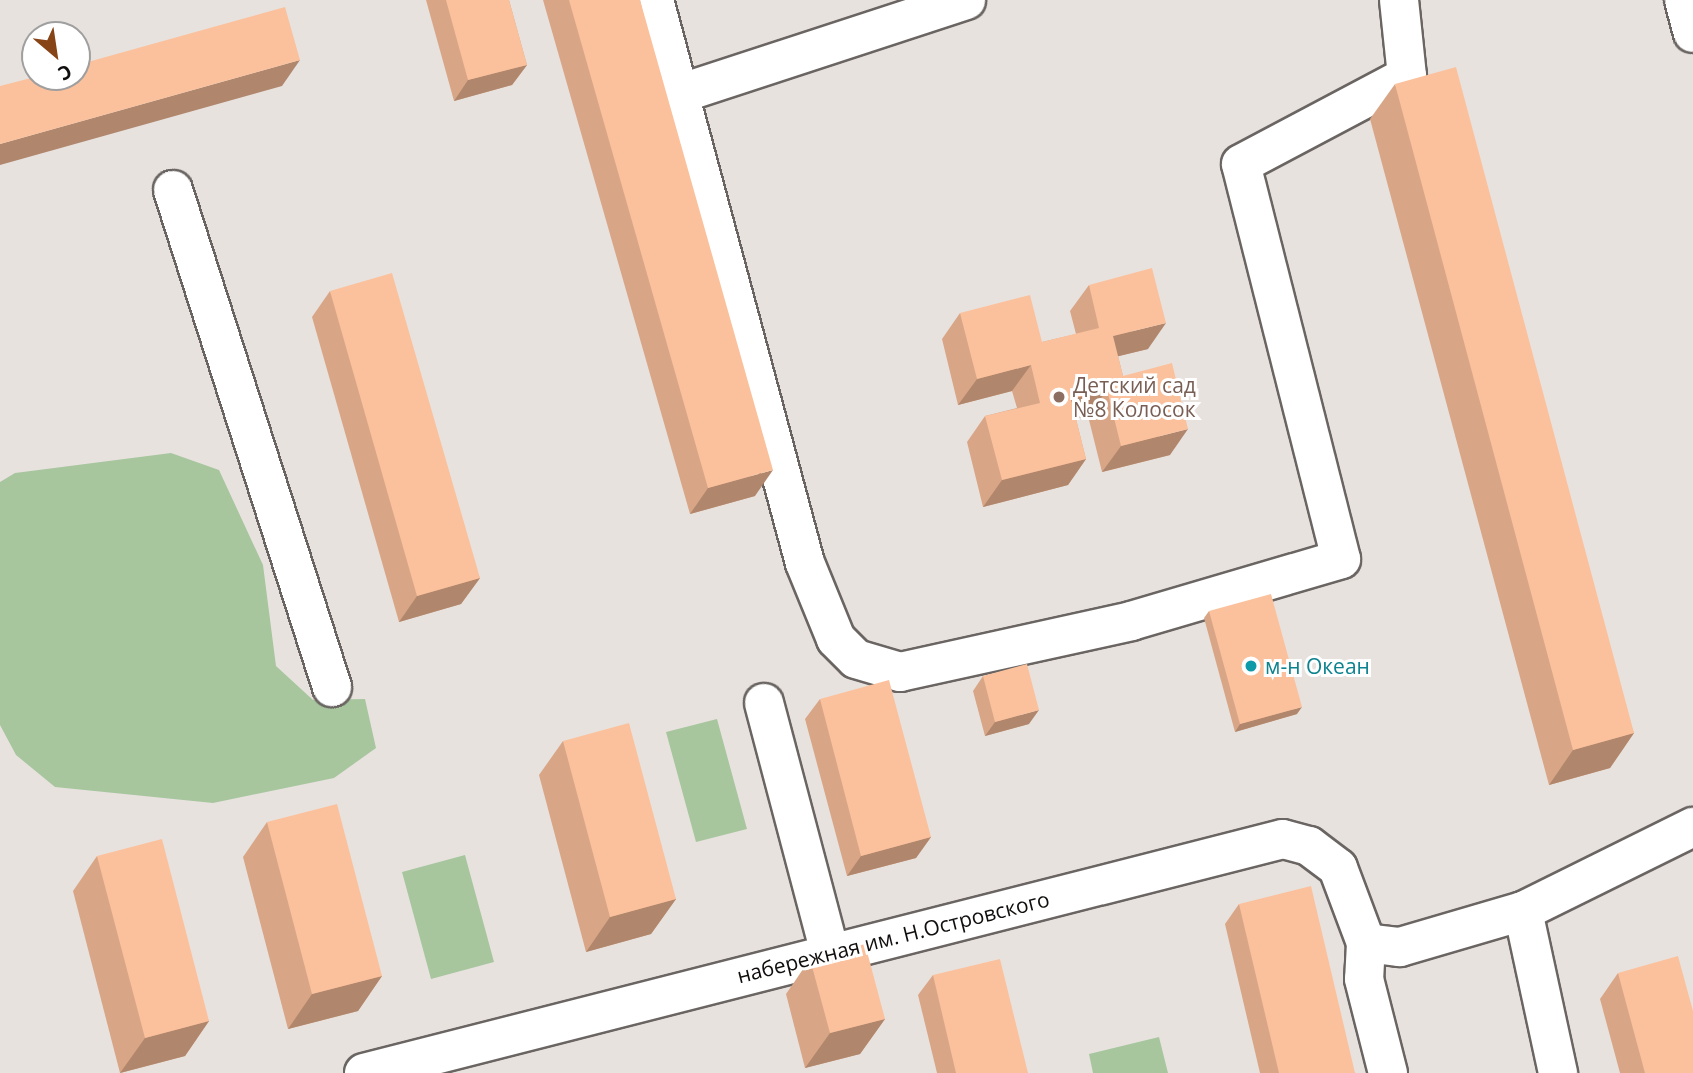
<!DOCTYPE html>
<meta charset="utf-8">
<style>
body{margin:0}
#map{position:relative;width:1693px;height:1073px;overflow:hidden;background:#e8e2df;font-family:"Open Sans",sans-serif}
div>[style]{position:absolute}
.green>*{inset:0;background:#a7c69e}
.roads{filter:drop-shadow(2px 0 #6a6562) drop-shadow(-2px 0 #6a6562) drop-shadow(0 2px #6a6562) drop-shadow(0 -2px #6a6562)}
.minor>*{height:38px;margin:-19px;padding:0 19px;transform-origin:19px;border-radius:19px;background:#fff}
.wall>*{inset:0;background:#d8a686}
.shaded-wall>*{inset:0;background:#b0876d}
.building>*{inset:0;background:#fbc19c}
.dots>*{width:19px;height:19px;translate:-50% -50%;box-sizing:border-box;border:4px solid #fff;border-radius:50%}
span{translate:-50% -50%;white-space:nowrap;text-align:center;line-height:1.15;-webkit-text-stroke:6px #fff;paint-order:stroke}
.education-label{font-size:21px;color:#785e54}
.left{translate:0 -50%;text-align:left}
.culture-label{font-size:21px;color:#0d838f}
.street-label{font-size:21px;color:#110f0e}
.north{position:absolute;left:21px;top:21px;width:70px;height:70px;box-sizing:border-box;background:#fff;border:2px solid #a09f9f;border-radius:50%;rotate:151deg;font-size:19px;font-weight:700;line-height:28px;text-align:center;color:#110f0e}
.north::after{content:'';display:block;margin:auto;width:24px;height:32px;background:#874416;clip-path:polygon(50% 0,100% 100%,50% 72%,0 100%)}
</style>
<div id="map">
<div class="green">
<i style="clip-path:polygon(171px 453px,219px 470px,263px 565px,276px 666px,313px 700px,365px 699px,376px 748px,334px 778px,213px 803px,55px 787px,16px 755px,0 725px,0 482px,15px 473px)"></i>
<i style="clip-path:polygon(717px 719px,747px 829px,696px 842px,666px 732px)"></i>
<i style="clip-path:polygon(465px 855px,494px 962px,431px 979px,402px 872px)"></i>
<i style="clip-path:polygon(1159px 1037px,1168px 1073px,1093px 1073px,1089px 1054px)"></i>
</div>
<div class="roads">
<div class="minor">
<i style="left:654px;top:0;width:583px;rotate:74.99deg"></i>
<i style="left:805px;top:563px;width:82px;rotate:67.8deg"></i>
<i style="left:836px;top:639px;width:28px;rotate:45deg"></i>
<i style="left:856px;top:659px;width:46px;rotate:16.5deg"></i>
<i style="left:900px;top:672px;width:237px;rotate:-12.4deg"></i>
<i style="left:1131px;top:621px;width:219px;rotate:-16.4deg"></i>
<i style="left:1341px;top:559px;width:407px;rotate:-104.2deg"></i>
<i style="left:1241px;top:164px;width:188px;rotate:-27.9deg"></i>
<i style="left:1407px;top:76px;width:76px;rotate:-96deg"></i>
<i style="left:1684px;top:0;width:34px;rotate:75deg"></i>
<i style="left:679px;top:94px;width:302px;rotate:-18.1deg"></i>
<i style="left:173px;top:190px;width:522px;rotate:72.26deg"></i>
<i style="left:764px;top:703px;width:259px;rotate:75.2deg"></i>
<i style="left:1523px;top:911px;width:166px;rotate:77.8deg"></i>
<i style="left:1366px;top:943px;width:34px;rotate:7deg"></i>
<i style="left:1400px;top:947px;width:128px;rotate:-16.3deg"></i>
<i style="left:1523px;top:911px;width:190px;rotate:-26.3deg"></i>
<i style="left:364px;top:1073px;width:948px;rotate:-14.29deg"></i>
<i style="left:1283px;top:839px;width:27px;rotate:15deg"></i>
<i style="left:1309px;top:846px;width:36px;rotate:37deg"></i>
<i style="left:1338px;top:868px;width:80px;rotate:69.5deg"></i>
<i style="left:1366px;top:943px;width:36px;rotate:93deg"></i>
<i style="left:1364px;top:979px;width:97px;rotate:75.7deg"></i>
</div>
</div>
<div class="wall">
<i style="clip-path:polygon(426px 0,509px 0,527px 65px,512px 85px,454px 101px)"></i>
<i style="clip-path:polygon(543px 0,640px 0,755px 496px,690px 514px)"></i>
<i style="clip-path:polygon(1395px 84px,1634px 733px,1610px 768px,1549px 785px,1370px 119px)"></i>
<i style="clip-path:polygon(1089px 285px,1148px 349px,1118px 356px,1123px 376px,1170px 455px,1102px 472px,1088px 416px,1076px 419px,1086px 459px,1068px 485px,983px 507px,967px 442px,985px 416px,1017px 408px,1012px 391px,958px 405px,942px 339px,960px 313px,1042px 342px,1076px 334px,1070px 311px)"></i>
<i style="clip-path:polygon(330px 291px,480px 578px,461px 604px,399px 622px,312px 317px)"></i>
<i style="clip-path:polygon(1209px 611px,1297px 714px,1235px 732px,1204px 618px)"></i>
<i style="clip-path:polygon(983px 676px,1029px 724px,985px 736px,973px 691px)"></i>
<i style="clip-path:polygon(820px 699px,931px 837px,916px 858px,847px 876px,805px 719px)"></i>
<i style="clip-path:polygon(563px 741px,676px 899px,651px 934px,586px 952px,539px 775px)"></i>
<i style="clip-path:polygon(267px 822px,382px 976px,358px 1011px,288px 1029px,243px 857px)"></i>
<i style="clip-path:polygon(97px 856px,209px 1021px,185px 1056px,120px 1073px,73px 891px)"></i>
<i style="clip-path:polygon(1239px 904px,1355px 1073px,1260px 1073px,1225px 924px)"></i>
<i style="clip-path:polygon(810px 959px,885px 1019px,860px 1054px,805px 1068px,786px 994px)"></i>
<i style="clip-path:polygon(1618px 973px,1693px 1073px,1620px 1073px,1600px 999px)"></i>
<i style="clip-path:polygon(933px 975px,1028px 1073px,937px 1073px,918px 995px)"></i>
</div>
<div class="shaded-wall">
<i style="clip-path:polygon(300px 60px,282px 86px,0 165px,0 144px)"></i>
<i style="clip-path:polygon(527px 65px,512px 85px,454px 101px,468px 80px)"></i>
<i style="clip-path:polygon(1166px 323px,1148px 349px,1095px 362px,1113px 336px)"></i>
<i style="clip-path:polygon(1031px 365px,1012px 391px,958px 405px,977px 379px)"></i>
<i style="clip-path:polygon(1107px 390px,1088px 416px,1052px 425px,1071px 399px)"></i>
<i style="clip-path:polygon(1188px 429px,1170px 455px,1102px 472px,1121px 446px)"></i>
<i style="clip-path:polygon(1086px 459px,1068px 485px,983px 507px,1002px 480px)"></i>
<i style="clip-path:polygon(773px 470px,755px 496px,690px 514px,708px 488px)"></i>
<i style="clip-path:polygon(480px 578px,461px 604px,399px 622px,417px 596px)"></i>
<i style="clip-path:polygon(1302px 707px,1297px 714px,1235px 732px,1240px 724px)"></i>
<i style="clip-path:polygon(1039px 710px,1029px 724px,985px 736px,995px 722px)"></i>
<i style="clip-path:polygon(1634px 733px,1610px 768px,1549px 785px,1573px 750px)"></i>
<i style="clip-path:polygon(931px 837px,916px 858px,847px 876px,861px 856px)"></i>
<i style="clip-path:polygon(676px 899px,651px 934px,586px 952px,610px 917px)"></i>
<i style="clip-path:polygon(382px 976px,358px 1011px,288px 1029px,312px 994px)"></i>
<i style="clip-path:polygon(885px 1019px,860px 1054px,805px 1068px,830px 1033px)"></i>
<i style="clip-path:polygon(209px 1021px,185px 1056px,120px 1073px,145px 1038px)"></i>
</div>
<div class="building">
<i style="clip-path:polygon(446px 0,509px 0,527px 65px,468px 80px)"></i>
<i style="clip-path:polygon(569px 0,640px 0,773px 470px,708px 488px)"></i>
<i style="clip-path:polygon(285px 7px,300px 60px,0 144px,0 86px,35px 77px,77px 77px,77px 65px)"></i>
<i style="clip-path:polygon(1456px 67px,1634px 733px,1573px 750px,1395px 84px)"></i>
<i style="clip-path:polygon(1152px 268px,1166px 323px,1113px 336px,1123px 376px,1172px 363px,1188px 429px,1121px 446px,1107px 390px,1071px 399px,1086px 459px,1002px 480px,985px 416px,1040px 403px,1031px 365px,977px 379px,960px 313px,1030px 295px,1042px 342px,1099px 328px,1089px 285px)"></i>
<i style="clip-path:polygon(392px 273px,480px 578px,417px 596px,330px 291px)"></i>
<i style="clip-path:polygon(1271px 594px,1302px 707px,1240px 724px,1209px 611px)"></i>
<i style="clip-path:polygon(1027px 664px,1039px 710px,995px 722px,983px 676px)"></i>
<i style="clip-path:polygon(889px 680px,931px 837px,861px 856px,820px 699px)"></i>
<i style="clip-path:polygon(629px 723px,676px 899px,610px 917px,563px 741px)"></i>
<i style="clip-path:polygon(337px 804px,382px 976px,312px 994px,267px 822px)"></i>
<i style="clip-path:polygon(162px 839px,209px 1021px,145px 1038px,97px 856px)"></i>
<i style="clip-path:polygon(1311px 886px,1355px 1073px,1279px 1073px,1239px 904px)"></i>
<i style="clip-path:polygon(865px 944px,885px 1019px,830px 1033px,810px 959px)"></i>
<i style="clip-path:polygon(1678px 956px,1693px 1011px,1693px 1073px,1645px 1073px,1618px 973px)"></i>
<i style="clip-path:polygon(1000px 959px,1028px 1073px,956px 1073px,933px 975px)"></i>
</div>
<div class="dots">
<i style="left:1059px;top:397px;background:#8d6e63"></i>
<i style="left:1251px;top:666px;background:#0f9aa8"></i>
</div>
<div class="education-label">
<span class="left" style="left:1073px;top:397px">Детский сад<br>№8 Колосок</span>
</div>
<div class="culture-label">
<span class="left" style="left:1265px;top:666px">м-н Океан</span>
</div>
<div class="street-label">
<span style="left:893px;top:937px;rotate:-14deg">набережная им. Н.Островского</span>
</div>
<div class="north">С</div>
</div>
